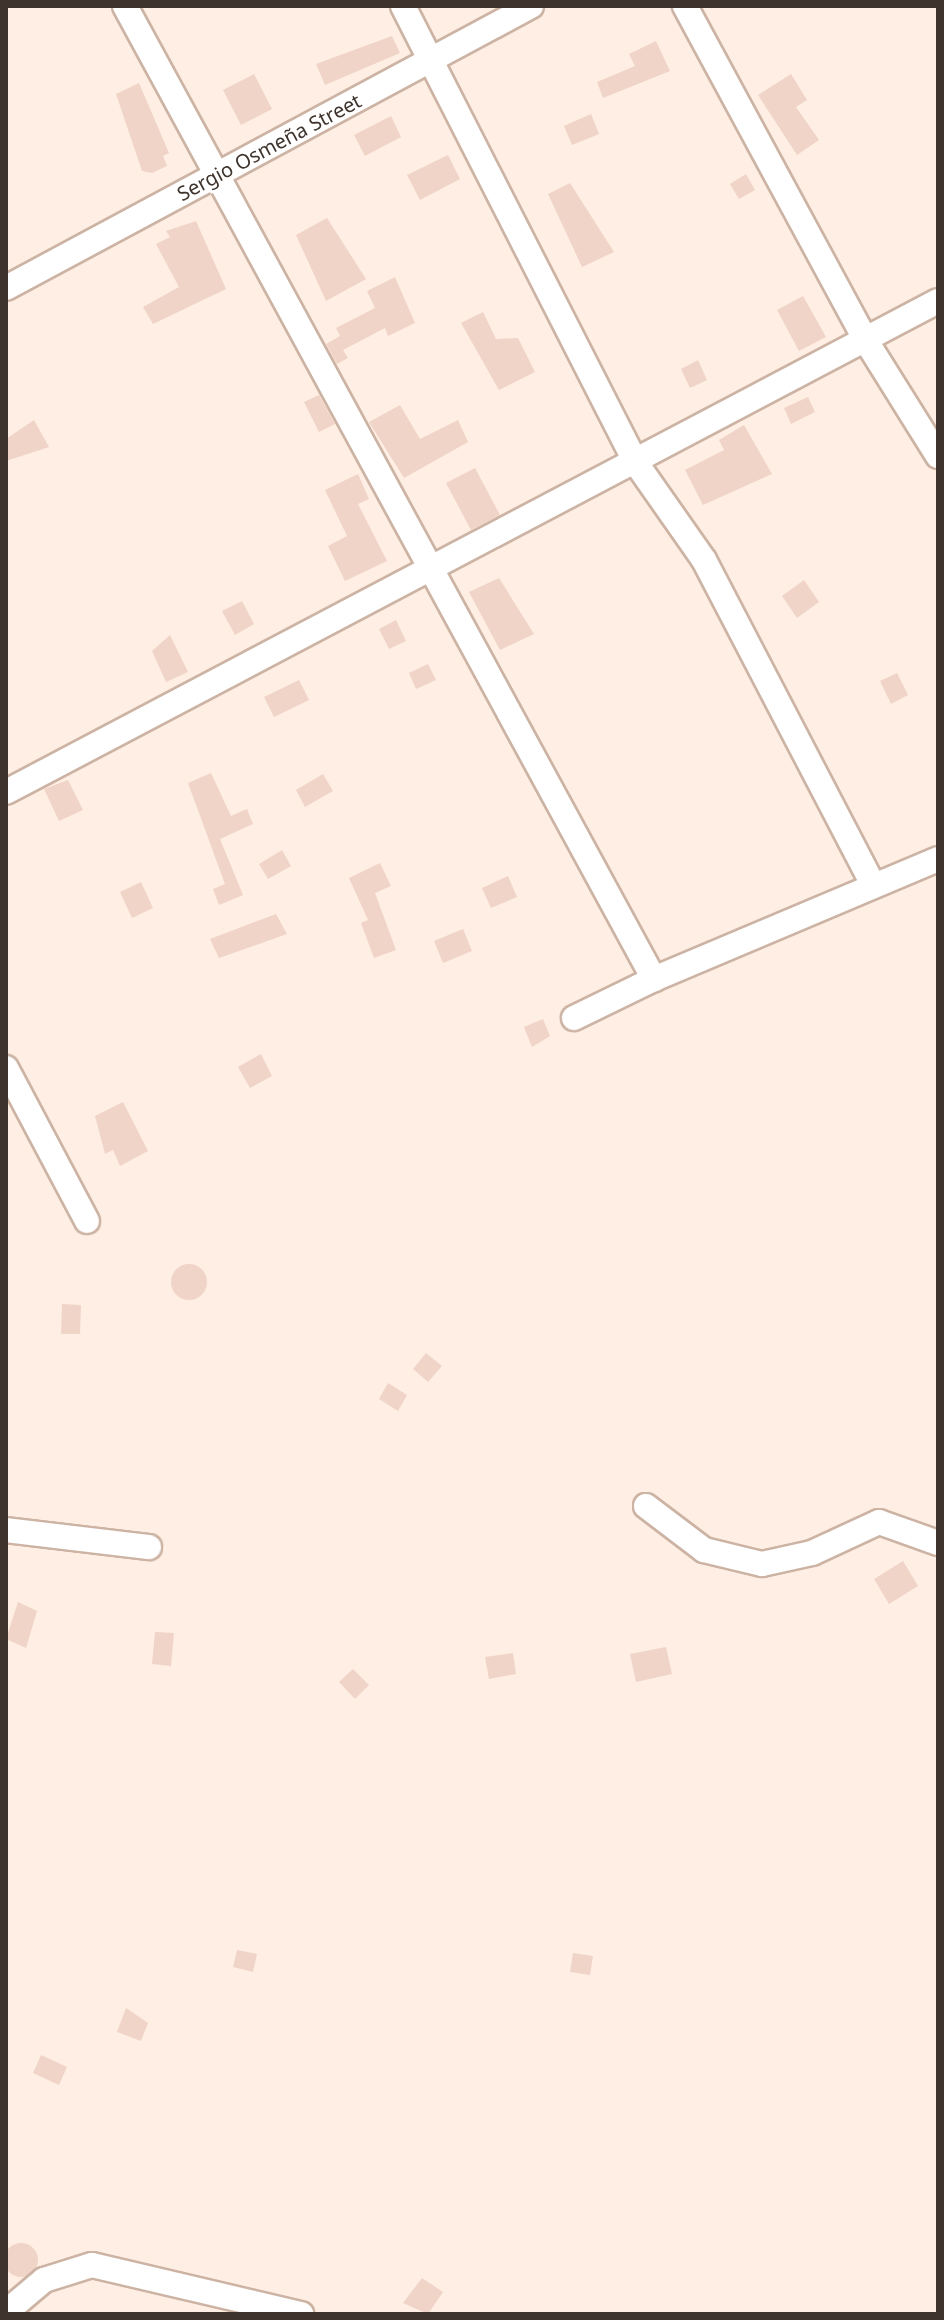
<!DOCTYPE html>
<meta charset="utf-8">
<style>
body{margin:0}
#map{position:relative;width:944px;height:2320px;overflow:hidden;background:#feeee4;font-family:"Noto Sans",sans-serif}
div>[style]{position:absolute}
.building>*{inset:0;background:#f0d4c7}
.round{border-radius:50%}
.roads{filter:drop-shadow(2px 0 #ccb3a3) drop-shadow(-2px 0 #ccb3a3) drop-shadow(0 2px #ccb3a3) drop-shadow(0 -2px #ccb3a3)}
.minor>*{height:24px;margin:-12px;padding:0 12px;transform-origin:12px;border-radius:12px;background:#fff}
span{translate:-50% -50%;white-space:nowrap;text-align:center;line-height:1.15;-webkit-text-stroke:6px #fff;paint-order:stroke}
.street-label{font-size:20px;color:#3e342d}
.frame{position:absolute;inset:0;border:8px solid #3e342d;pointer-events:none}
</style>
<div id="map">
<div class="building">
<i style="clip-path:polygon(392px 36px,400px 53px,325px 85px,316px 64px)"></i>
<i style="clip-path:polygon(656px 41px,670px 71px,603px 98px,597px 82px,635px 66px,629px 54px)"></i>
<i style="clip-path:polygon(254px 74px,272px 109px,241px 125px,223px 90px)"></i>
<i style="clip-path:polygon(791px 74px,807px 100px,796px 107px,819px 140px,797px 155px,758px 95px)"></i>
<i style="clip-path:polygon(139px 83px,169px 153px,163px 156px,167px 166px,152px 173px,142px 171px,116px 94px)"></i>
<i style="clip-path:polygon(591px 114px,599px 134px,572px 145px,564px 126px)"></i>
<i style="clip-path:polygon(391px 116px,401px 137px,365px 156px,354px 135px)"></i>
<i style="clip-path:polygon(448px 155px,460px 179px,420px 200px,407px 175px)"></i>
<i style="clip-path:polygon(746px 174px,755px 190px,739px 199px,730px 184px)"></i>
<i style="clip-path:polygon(570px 183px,614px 252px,582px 267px,548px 194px)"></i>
<i style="clip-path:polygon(327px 218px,366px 279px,326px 301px,296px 235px)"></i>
<i style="clip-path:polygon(196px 221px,226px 289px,153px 324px,143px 307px,179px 287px,156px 244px,170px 237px,166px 231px)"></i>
<i style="clip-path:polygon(395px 277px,415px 323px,388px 336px,385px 328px,343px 350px,348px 358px,337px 364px,326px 344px,340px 336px,336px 328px,375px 308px,367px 291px)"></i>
<i style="clip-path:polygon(803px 296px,826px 337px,799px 351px,777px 310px)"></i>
<i style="clip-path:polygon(483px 312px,496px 339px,518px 338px,535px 372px,499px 390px,461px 323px)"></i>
<i style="clip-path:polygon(698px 360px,707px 380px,690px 388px,681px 369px)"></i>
<i style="clip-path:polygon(319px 395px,335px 424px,319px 432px,304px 402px)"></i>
<i style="clip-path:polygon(808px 397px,815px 412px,791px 424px,784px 408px)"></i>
<i style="clip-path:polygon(400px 405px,420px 439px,458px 420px,468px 442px,404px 478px,369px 422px)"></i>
<i style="clip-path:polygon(34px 420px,49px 447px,6px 461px,6px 439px)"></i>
<i style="clip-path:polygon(744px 425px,772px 474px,703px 505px,685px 470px,724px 450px,719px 440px)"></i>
<i style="clip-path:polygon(475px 468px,500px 515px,471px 530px,446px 483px)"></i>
<i style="clip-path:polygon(358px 474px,369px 499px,358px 504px,387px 561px,345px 581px,328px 546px,347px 536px,325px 490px)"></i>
<i style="clip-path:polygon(499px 578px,534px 634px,500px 650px,469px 592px)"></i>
<i style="clip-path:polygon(804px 580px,819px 602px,797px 618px,782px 596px)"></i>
<i style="clip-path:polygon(242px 601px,254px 624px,235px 635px,222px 611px)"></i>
<i style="clip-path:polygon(396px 620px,406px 641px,389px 649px,379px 629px)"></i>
<i style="clip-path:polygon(170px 635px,188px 672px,166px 682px,152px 651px)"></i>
<i style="clip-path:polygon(428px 664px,436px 680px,416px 689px,409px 673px)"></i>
<i style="clip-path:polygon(897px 673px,908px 695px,891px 704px,880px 681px)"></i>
<i style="clip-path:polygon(299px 680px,309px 700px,274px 717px,264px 697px)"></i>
<i style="clip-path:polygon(211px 773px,231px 816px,247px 809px,253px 824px,220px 839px,243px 895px,219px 905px,213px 889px,225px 884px,188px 783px)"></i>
<i style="clip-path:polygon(323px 774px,333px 791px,305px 807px,296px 790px)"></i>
<i style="clip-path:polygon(68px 780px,83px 810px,59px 821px,44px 789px)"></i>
<i style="clip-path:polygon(282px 850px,291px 866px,268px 879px,259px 864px)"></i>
<i style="clip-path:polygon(380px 863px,391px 886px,375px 893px,396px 950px,374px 958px,361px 923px,368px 920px,349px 878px)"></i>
<i style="clip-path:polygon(508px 876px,517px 897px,491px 908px,482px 888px)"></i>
<i style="clip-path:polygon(141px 882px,153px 908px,132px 918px,120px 892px)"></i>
<i style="clip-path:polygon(276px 914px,287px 934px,219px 958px,210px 939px)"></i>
<i style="clip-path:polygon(463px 929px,472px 951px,443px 963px,434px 941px)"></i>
<i style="clip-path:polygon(543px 1019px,550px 1036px,532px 1047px,524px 1027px)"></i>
<i style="clip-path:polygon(261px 1054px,272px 1076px,250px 1088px,238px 1067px)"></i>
<i style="clip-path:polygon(123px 1102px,148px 1151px,120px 1166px,113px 1150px,105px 1154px,95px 1116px)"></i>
<i class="round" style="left:171px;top:1264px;width:36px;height:36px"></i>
<i style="clip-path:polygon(62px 1304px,81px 1305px,80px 1334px,61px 1334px)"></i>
<i style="clip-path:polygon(426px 1353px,442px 1366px,428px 1382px,413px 1369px)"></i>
<i style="clip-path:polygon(388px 1383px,407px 1395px,398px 1411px,379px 1399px)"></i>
<i style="clip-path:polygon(903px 1561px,918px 1586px,889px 1604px,874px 1579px)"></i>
<i style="clip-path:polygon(18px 1602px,37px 1611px,26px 1648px,6px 1639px)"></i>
<i style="clip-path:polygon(155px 1632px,174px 1633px,171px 1666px,152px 1664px)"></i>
<i style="clip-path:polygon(666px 1647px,672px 1674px,636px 1682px,630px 1654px)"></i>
<i style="clip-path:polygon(513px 1653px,516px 1674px,489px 1679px,485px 1657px)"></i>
<i style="clip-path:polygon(353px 1669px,369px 1685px,355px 1699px,339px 1682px)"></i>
<i style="clip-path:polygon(237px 1950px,257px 1954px,253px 1972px,233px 1967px)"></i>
<i style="clip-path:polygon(573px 1953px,593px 1956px,590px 1975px,570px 1972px)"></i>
<i style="clip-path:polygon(126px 2008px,148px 2023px,141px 2041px,117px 2032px)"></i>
<i style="clip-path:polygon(41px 2055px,67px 2067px,59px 2085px,33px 2073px)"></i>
<i class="round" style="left:4px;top:2243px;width:34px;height:34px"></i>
<i style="clip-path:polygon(422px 2278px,443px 2292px,428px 2314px,403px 2303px)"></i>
</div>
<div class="roads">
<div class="minor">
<i style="left:125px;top:6px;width:1108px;rotate:61.47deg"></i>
<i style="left:654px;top:979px;width:308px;rotate:-22.9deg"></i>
<i style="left:403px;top:6px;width:513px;rotate:62.99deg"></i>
<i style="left:636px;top:463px;width:118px;rotate:55deg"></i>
<i style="left:704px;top:560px;width:366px;rotate:62.5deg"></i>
<i style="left:685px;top:6px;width:384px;rotate:61.6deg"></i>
<i style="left:868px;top:344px;width:132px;rotate:58deg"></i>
<i style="left:6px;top:288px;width:596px;rotate:-28.24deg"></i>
<i style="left:6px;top:792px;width:1053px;rotate:-27.78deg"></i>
<i style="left:574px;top:1018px;width:89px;rotate:-26deg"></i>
<i style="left:6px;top:1068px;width:173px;rotate:62.1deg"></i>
<i style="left:646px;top:1506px;width:73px;rotate:37.2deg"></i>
<i style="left:704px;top:1550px;width:60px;rotate:13.6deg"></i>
<i style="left:762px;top:1564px;width:51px;rotate:-12.4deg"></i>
<i style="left:812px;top:1553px;width:74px;rotate:-24.8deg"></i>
<i style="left:879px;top:1522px;width:63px;rotate:19.6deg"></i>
<i style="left:6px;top:1530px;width:144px;rotate:6.8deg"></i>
<i style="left:6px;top:2312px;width:50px;rotate:-40.1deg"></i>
<i style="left:44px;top:2280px;width:50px;rotate:-17.4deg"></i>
<i style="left:92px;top:2265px;width:215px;rotate:13.2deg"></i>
</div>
</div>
<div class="street-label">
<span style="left:269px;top:147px;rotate:-28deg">Sergio Osmeña Street</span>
</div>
<div class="frame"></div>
</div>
